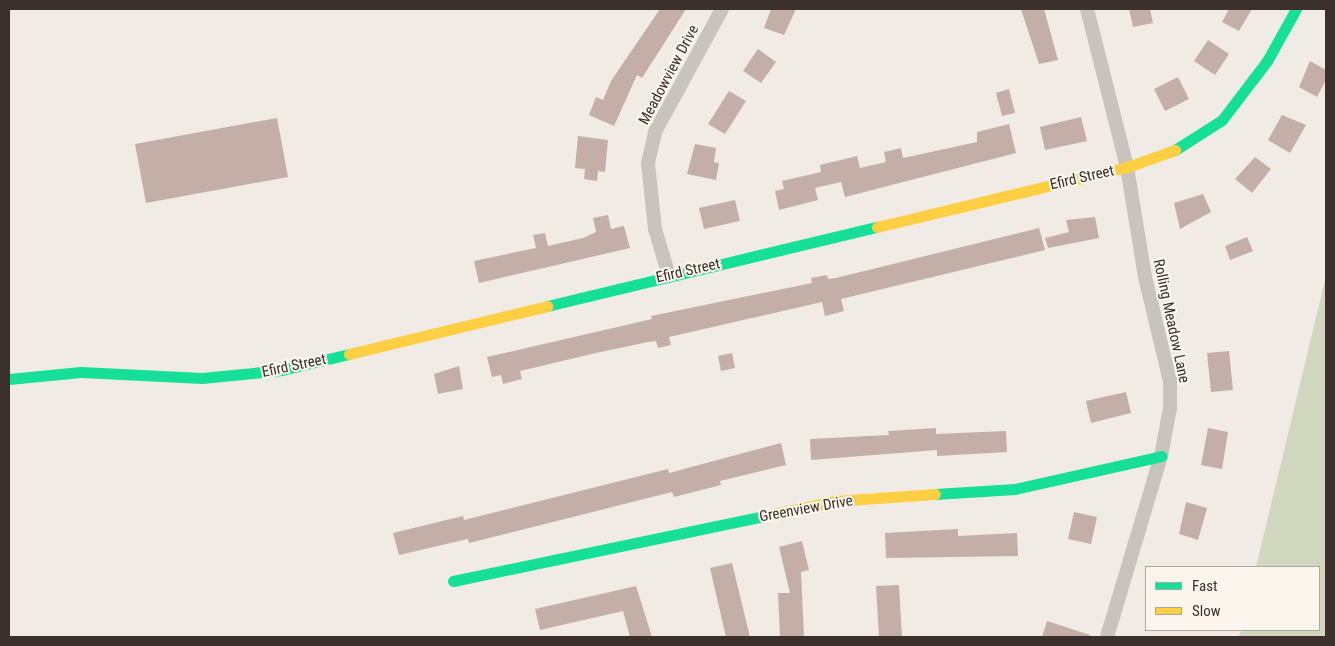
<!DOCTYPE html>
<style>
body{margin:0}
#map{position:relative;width:1335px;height:646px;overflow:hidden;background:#f0ebe5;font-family:"Roboto Condensed",sans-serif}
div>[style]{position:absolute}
.green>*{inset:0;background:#d1d6bf}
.building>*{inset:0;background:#c3afa7}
.street>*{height:14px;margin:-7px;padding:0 7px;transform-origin:7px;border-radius:7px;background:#c9c3be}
.fast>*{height:11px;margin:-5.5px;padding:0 5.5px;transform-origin:5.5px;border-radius:5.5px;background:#16e098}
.slow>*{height:11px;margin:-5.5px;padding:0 5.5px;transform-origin:5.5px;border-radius:5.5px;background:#ffcf43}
span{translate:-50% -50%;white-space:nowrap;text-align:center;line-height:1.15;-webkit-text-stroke:4px #fbf5ee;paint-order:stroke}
.street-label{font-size:15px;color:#3b302b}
.frame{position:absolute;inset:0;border:10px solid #3b302b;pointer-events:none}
.legend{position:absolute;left:1145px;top:566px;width:175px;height:65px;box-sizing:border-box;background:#fbf5ee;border:1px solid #aea6a0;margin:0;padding:6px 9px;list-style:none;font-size:15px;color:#3b302b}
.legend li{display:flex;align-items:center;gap:10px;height:25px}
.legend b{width:25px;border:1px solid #aea6a0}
</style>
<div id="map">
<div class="green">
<i style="clip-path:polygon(1326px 276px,1326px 637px,1239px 637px,1241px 630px,1319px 630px,1319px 567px,1256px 567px)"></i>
</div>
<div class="building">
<i style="clip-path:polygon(660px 9px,686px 9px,642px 78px,637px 75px,614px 126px,589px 115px,596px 97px,603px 100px,611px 81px)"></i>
<i style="clip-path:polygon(771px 9px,796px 9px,784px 35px,764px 28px)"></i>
<i style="clip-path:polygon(1021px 9px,1044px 9px,1058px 60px,1039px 64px)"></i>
<i style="clip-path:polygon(1129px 9px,1150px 9px,1153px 23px,1133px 27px)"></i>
<i style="clip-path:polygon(1229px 9px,1252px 9px,1239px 31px,1222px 22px)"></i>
<i style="clip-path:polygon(1208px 40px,1229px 54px,1215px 75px,1194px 61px)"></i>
<i style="clip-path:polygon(758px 49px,776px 62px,761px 83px,743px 71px)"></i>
<i style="clip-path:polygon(1310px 61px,1326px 70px,1326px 80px,1317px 97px,1299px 87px)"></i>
<i style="clip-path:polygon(1178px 77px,1189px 99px,1165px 111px,1154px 89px)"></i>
<i style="clip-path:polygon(1009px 89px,1015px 113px,1002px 116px,996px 93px)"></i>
<i style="clip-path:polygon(729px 91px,746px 101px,725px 134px,708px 124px)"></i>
<i style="clip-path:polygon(1282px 115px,1306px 125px,1290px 153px,1268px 140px)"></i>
<i style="clip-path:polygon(1081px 117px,1087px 141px,1045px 150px,1040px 127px)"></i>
<i style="clip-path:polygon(277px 118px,288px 177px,146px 203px,135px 144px)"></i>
<i style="clip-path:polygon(1009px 124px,1016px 153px,845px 197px,841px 182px,815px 188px,818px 200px,779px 210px,775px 191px,784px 189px,782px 181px,821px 172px,820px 165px,857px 156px,860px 168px,886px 162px,884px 152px,901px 148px,903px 158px,977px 142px,977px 132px)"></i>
<i style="clip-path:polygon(578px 136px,608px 140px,605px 172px,598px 171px,597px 181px,584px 179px,585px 169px,575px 168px)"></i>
<i style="clip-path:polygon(695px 144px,716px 148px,714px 162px,719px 163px,716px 180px,687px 174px)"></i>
<i style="clip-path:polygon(1255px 157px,1271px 169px,1252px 193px,1235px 179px)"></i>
<i style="clip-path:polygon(1203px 194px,1211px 212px,1180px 229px,1174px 203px)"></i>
<i style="clip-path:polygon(735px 200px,740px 221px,704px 229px,699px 208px)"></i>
<i style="clip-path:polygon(608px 215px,611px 229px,624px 226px,630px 248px,479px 283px,474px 261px,536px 248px,533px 235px,545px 233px,548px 246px,583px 238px,596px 232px,593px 218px)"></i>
<i style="clip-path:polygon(1095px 217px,1099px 238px,1048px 248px,1045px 238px,1069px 232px,1066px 220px)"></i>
<i style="clip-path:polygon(1039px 228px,1045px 250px,841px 299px,844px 311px,825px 316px,822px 302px,669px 337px,671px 345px,658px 348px,656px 341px,648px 342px,596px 353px,520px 371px,522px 379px,503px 384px,501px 375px,492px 377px,487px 357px,652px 319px,651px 316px,812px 283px,811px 278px,827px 275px,828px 279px,836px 278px)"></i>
<i style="clip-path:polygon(1247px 237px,1253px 251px,1230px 260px,1225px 246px)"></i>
<i style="clip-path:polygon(1229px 351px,1233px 390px,1211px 392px,1207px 353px)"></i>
<i style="clip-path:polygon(732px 353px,735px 368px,721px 371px,718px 356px)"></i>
<i style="clip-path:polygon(459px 366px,463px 389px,438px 394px,434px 374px)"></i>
<i style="clip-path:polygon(1126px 392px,1131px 413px,1091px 423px,1086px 401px)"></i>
<i style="clip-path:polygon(936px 428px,936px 434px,1006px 431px,1007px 452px,937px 456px,937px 450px,811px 460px,810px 439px,889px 435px,888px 431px)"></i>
<i style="clip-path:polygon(1208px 428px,1228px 432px,1222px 469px,1201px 465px)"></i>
<i style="clip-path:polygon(781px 443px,786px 465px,720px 481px,721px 485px,674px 497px,672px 492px,469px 543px,468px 539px,399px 555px,393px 533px,463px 516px,464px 520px,668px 469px,669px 473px)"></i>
<i style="clip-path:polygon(1186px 502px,1207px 508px,1198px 540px,1179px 534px)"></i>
<i style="clip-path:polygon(1074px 512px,1097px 517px,1091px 544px,1068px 539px)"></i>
<i style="clip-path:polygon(958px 529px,958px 536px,1017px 533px,1018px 556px,886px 558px,885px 533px)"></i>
<i style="clip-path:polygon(802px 541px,809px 570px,801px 572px,804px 637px,780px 637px,778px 593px,790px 593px,779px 547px)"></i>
<i style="clip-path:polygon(732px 563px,750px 637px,726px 637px,710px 568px)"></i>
<i style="clip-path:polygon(899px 585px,902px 637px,879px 637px,876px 586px)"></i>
<i style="clip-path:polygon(636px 586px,652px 637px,630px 637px,623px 611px,540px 630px,535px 609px)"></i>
<i style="clip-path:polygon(1047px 621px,1090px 635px,1090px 637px,1042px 637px)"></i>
</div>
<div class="street">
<i style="left:1087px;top:9px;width:163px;rotate:75.8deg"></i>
<i style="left:1127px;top:167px;width:111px;rotate:80.7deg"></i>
<i style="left:1145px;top:277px;width:107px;rotate:76.5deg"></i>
<i style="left:1170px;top:381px;width:27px;rotate:90deg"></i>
<i style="left:1170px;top:408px;width:49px;rotate:100.6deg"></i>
<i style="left:1161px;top:456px;width:189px;rotate:106.6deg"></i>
<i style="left:669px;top:276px;width:49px;rotate:-106.6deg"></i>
<i style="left:655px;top:229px;width:66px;rotate:-96.1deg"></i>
<i style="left:648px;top:163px;width:32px;rotate:-77deg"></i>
<i style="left:655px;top:132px;width:140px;rotate:-61.4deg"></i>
</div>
<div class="fast">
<i style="left:1175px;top:150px;width:56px;rotate:-32.6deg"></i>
<i style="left:1222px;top:120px;width:74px;rotate:-52.7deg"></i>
<i style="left:1267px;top:61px;width:60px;rotate:-60.9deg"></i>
<i style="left:547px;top:306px;width:339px;rotate:-13.5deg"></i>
<i style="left:9px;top:379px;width:72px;rotate:-5.6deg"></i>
<i style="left:81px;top:372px;width:121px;rotate:2.8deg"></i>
<i style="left:202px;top:378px;width:80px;rotate:-5.7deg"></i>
<i style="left:282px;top:370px;width:69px;rotate:-13.4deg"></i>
<i style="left:935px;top:494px;width:80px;rotate:-3.6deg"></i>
<i style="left:1015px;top:489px;width:150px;rotate:-12.7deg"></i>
<i style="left:453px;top:581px;width:323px;rotate:-11.8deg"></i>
</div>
<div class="slow">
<i style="left:877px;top:227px;width:257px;rotate:-13.5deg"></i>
<i style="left:1127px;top:167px;width:51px;rotate:-19.5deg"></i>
<i style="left:349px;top:354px;width:204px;rotate:-13.6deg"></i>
<i style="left:769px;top:515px;width:67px;rotate:-12deg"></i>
<i style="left:835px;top:501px;width:100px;rotate:-4deg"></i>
</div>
<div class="street-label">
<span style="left:669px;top:75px;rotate:-62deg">Meadowview Drive</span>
<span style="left:1082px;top:178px;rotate:-13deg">Efird Street</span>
<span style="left:688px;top:271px;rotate:-13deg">Efird Street</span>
<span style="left:1171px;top:321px;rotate:78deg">Rolling Meadow Lane</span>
<span style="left:294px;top:366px;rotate:-12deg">Efird Street</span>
<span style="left:806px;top:509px;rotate:-10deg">Greenview Drive</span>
</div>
<div class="frame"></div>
<ul class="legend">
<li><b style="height:6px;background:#16e098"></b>Fast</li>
<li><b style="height:6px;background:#ffcf43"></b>Slow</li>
</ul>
</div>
